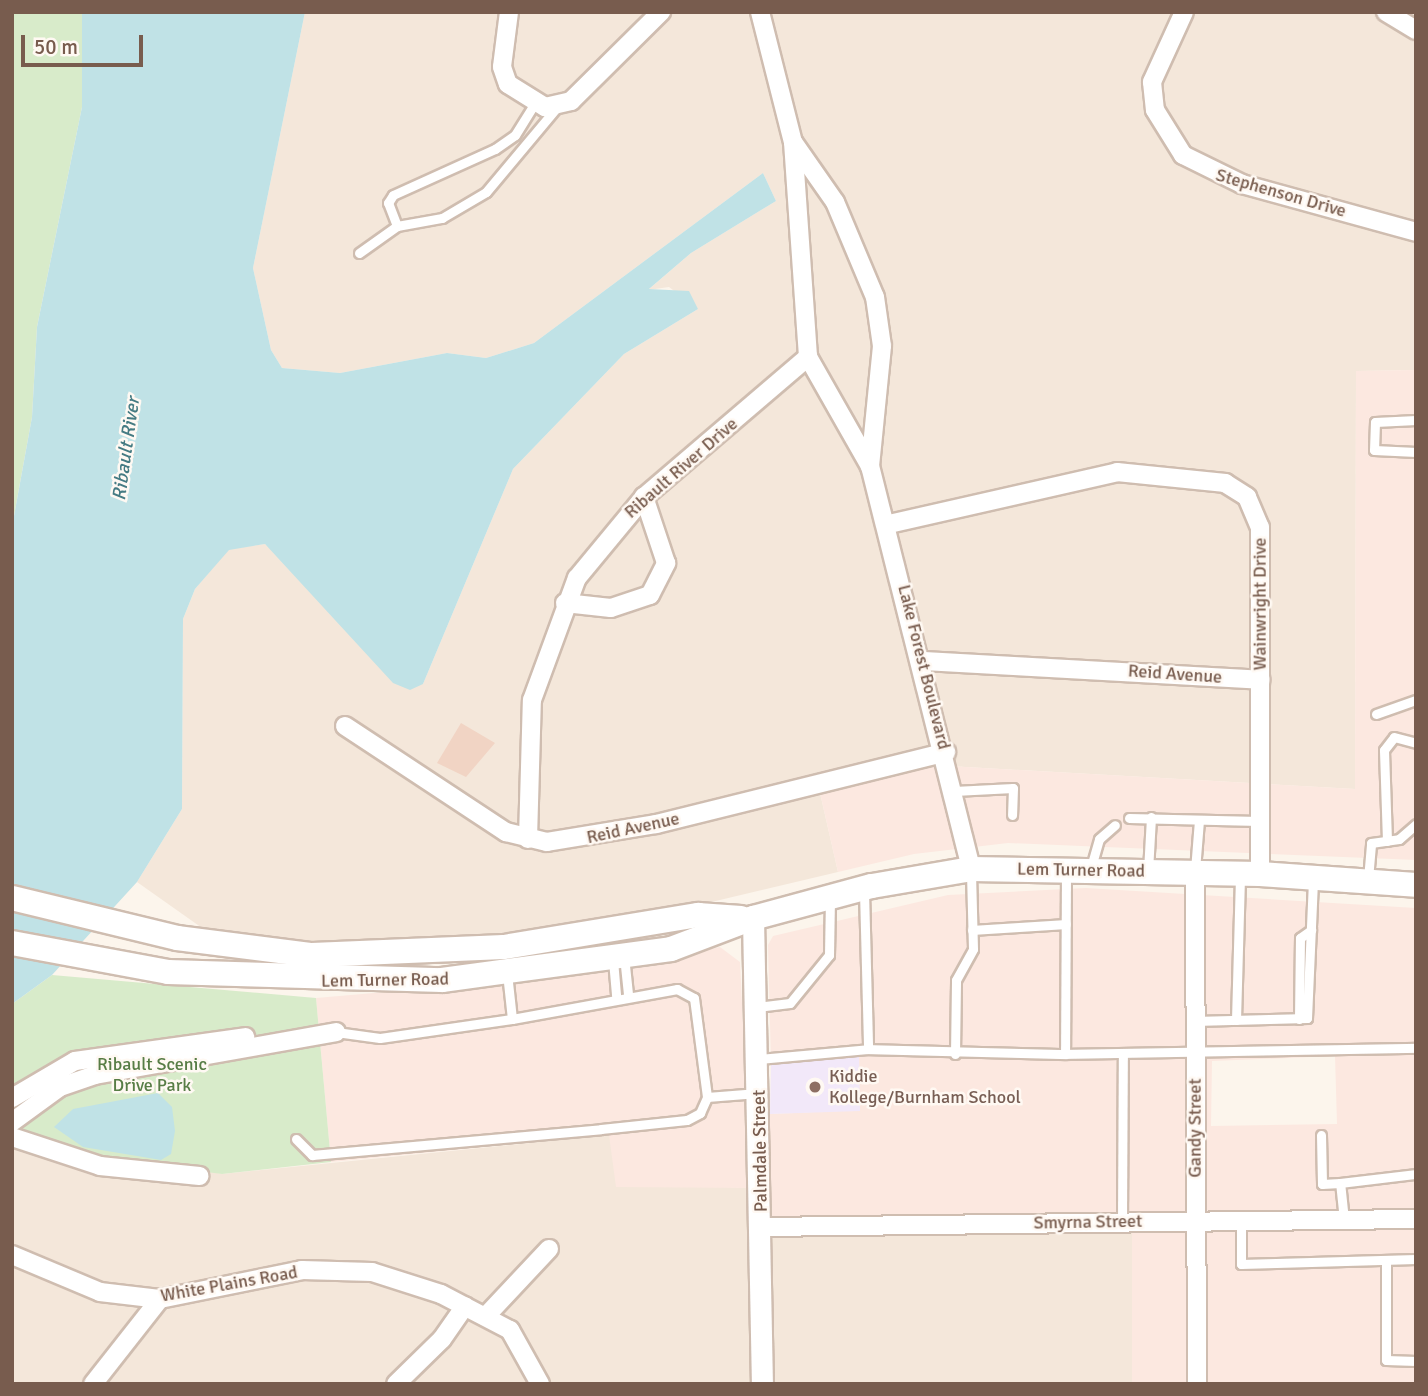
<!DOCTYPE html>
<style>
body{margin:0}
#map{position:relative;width:1428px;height:1396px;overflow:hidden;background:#fcf5ec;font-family:Signika,sans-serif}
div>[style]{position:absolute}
.residential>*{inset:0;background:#f4e7da}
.commercial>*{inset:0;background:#fce8e0}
.education>*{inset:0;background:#f2e8f9}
.green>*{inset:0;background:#d8ebca}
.water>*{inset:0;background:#c0e2e6}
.building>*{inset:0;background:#f1d4c4}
.roads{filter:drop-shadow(2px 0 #cfbdb0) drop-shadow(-2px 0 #cfbdb0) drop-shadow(0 2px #cfbdb0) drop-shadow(0 -2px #cfbdb0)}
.service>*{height:9px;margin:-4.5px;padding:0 4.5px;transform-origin:4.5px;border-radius:4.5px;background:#fff}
.minor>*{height:18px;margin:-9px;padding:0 9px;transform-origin:9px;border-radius:9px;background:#fff}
.tertiary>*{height:21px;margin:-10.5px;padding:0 10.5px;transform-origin:10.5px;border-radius:10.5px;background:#fff}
.secondary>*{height:24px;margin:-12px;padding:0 12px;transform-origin:12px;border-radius:12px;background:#fff}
.dots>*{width:19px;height:19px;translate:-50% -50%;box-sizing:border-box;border:4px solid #fff9f3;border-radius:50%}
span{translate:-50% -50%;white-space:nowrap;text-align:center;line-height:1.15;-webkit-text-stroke:5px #fff9f3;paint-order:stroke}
.street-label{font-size:18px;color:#785c4e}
.park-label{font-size:18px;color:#587d46}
.education-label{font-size:18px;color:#785e54}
.left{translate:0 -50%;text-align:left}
.water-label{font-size:19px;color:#457b83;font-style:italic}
.frame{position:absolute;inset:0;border:14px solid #785c4e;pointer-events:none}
.scale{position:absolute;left:21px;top:35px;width:122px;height:32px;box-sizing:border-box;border:4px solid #785c4e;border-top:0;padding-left:9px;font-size:21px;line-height:24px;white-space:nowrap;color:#785c4e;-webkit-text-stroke:5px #fff9f3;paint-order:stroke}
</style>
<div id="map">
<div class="residential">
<i style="clip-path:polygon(305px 12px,1416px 12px,1416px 370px,1356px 371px,1355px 789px,931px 765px,820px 793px,838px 872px,619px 924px,371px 948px,212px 935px,137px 882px,182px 809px,183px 619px,195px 589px,229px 549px,265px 544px,423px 684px,513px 469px,624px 354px,698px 309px,669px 287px,648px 290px,691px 253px,776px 201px,763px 173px,534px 343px,486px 358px,447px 353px,340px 373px,282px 368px,271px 350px,253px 268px)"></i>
<i style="clip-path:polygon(12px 1124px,222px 1174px,609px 1135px,725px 1187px,751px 1188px,751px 1384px,12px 1384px)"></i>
<i style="clip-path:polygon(1132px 1214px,1132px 1384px,771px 1384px,769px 1217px)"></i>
</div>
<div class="commercial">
<i style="clip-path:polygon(1416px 370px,1416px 860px,1008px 843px,914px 854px,838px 872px,820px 793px,931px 765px,1355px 789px,1356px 371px)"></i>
<i style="clip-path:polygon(evenodd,1086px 888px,1416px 908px,1416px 1384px,1132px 1384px,1132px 1214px,769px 1217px,770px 1114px,860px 1110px,858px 1054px,771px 1063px,768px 945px,773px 936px,948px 895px,1086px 888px,1335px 1056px,1337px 1124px,1211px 1126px,1212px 1061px,1335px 1056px)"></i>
<i style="clip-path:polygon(720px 947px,740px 962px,751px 1188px,616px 1187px,609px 1135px,331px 1162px,316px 998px,593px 974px)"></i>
</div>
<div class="education">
<i style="clip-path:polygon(859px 1054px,860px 1111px,770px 1114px,771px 1063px)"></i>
</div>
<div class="green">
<i style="clip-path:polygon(12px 12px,82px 12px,82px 107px,37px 327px,32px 417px,12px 527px)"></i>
<i style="clip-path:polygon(52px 975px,316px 998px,331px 1162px,222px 1174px,82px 1156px,26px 1136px,12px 1124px,12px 1004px)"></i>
</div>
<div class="water">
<i style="clip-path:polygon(82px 12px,305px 12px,253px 268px,271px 350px,282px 368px,340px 373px,447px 353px,486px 358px,534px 343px,763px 173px,776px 201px,691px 253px,649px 289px,689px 291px,698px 309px,624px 354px,513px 469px,423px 684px,410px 690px,393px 683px,265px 544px,229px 550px,195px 589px,183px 619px,182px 809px,137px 882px,52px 975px,12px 1004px,12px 527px,32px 417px,37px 327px,82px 107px)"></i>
<i style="clip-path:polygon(158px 1093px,172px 1107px,175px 1131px,171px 1154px,161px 1160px,83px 1147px,54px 1127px,73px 1109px)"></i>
</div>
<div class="building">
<i style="clip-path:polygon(461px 723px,495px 743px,466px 777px,437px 763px)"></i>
</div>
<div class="roads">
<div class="service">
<i style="left:397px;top:226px;width:25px;rotate:-111deg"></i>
<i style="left:388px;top:203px;width:9px;rotate:-58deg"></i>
<i style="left:393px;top:195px;width:112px;rotate:-24.3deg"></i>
<i style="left:495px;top:149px;width:24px;rotate:-35deg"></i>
<i style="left:515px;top:135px;width:36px;rotate:-58deg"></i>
<i style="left:359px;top:253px;width:47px;rotate:-35.4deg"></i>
<i style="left:397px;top:226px;width:46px;rotate:-10.1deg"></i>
<i style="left:442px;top:218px;width:51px;rotate:-30.6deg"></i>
<i style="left:486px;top:192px;width:111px;rotate:-50.1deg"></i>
<i style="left:1416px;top:420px;width:41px;rotate:177.2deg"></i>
<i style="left:1375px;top:422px;width:28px;rotate:92deg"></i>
<i style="left:1374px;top:450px;width:42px;rotate:2.7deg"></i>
<i style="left:1376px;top:714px;width:42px;rotate:-19.3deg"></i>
<i style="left:954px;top:791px;width:59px;rotate:-2.9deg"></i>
<i style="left:1013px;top:788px;width:27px;rotate:92deg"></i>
<i style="left:1129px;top:818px;width:130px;rotate:1.3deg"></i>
<i style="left:1387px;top:841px;width:91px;rotate:-91.9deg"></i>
<i style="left:1384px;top:750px;width:16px;rotate:-52deg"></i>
<i style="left:1394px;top:737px;width:23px;rotate:15deg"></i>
<i style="left:1091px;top:867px;width:29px;rotate:-74deg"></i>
<i style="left:1099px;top:839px;width:21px;rotate:-41deg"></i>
<i style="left:1195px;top:870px;width:50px;rotate:-85.4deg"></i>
<i style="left:1148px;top:871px;width:54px;rotate:-86.8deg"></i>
<i style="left:1066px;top:873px;width:181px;rotate:90.3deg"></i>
<i style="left:1065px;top:1054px;width:351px;rotate:-1deg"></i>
<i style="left:1368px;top:879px;width:36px;rotate:-85deg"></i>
<i style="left:1371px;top:843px;width:28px;rotate:-8deg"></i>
<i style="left:1399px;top:839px;width:23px;rotate:-41deg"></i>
<i style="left:864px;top:891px;width:158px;rotate:88.5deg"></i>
<i style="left:868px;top:1049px;width:197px;rotate:1.5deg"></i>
<i style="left:972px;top:930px;width:94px;rotate:-3.7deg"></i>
<i style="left:624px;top:956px;width:39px;rotate:84deg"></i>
<i style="left:613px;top:960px;width:37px;rotate:85deg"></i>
<i style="left:757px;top:1007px;width:33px;rotate:-7deg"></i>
<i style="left:790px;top:1003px;width:62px;rotate:-50.9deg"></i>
<i style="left:829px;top:955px;width:57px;rotate:-89deg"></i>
<i style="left:512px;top:1019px;width:168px;rotate:-10.3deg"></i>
<i style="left:677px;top:989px;width:19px;rotate:28deg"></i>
<i style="left:694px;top:998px;width:100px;rotate:82.5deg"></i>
<i style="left:707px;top:1097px;width:51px;rotate:-4.5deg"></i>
<i style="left:1299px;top:1019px;width:81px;rotate:-89.3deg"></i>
<i style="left:1300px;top:938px;width:14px;rotate:-36deg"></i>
<i style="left:1236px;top:1020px;width:145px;rotate:-88.4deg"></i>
<i style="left:1194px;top:1021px;width:113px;rotate:-1.5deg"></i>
<i style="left:1307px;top:1018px;width:140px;rotate:-87.5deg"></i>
<i style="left:336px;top:1032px;width:44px;rotate:7.8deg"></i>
<i style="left:380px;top:1038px;width:133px;rotate:-8.2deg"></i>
<i style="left:512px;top:1019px;width:46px;rotate:-96.2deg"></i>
<i style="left:955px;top:1054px;width:74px;rotate:-89.2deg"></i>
<i style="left:956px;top:980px;width:35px;rotate:-61deg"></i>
<i style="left:973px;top:949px;width:77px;rotate:-91.5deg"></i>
<i style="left:759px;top:1059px;width:109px;rotate:-5.2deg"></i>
<i style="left:1321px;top:1135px;width:49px;rotate:88.8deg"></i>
<i style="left:1322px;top:1184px;width:18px;rotate:-3deg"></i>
<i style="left:296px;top:1139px;width:23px;rotate:45deg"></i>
<i style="left:312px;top:1155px;width:290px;rotate:-5.1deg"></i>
<i style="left:601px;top:1129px;width:86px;rotate:-6deg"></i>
<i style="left:687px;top:1120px;width:15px;rotate:-28deg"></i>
<i style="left:700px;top:1113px;width:17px;rotate:-66deg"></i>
<i style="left:1344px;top:1220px;width:37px;rotate:-96deg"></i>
<i style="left:1340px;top:1183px;width:77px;rotate:-6.8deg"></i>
<i style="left:1122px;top:1221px;width:165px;rotate:-89.7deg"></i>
<i style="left:1241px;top:1222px;width:42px;rotate:90deg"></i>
<i style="left:1241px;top:1264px;width:175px;rotate:-1.6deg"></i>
<i style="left:1386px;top:1260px;width:100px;rotate:90deg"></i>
<i style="left:1386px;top:1360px;width:30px;rotate:2deg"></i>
</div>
<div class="minor">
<i style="left:509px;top:12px;width:55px;rotate:97.3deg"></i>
<i style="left:502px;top:67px;width:18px;rotate:71deg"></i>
<i style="left:508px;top:84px;width:44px;rotate:31.9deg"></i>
<i style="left:545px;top:107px;width:27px;rotate:-13deg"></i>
<i style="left:571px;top:101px;width:127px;rotate:-44.7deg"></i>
<i style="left:760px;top:12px;width:134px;rotate:75.8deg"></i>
<i style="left:793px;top:142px;width:216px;rotate:86deg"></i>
<i style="left:808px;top:357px;width:125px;rotate:60.4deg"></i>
<i style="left:870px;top:466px;width:415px;rotate:75.9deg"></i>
<i style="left:1184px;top:12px;width:77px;rotate:114.6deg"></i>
<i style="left:1152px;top:82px;width:28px;rotate:84deg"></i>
<i style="left:1155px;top:110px;width:53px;rotate:58.1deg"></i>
<i style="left:1183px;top:155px;width:66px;rotate:26.2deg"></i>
<i style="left:1242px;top:184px;width:180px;rotate:15.4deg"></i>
<i style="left:1386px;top:12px;width:35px;rotate:31deg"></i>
<i style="left:793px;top:142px;width:73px;rotate:55deg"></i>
<i style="left:835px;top:202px;width:103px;rotate:67.2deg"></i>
<i style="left:875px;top:297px;width:49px;rotate:81.9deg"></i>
<i style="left:882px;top:346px;width:121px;rotate:95.7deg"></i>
<i style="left:889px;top:524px;width:234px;rotate:-12.8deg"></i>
<i style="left:1117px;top:472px;width:109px;rotate:5.8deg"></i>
<i style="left:1225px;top:483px;width:26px;rotate:32deg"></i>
<i style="left:1247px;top:497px;width:33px;rotate:67deg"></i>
<i style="left:1260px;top:527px;width:347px;rotate:90deg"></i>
<i style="left:565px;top:603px;width:46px;rotate:6.2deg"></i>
<i style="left:611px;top:608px;width:41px;rotate:-18.4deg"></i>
<i style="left:650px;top:595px;width:36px;rotate:-63deg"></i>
<i style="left:666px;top:563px;width:70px;rotate:-108.4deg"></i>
<i style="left:924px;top:661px;width:337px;rotate:3.2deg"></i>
<i style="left:345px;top:726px;width:193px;rotate:33.4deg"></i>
<i style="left:506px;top:832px;width:42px;rotate:13.7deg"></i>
<i style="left:547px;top:842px;width:110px;rotate:-9.4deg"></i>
<i style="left:656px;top:824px;width:299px;rotate:-13.9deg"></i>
<i style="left:528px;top:839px;width:139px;rotate:-88.4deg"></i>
<i style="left:532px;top:700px;width:130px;rotate:-69.8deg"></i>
<i style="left:577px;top:578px;width:105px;rotate:-50.4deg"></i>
<i style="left:644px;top:497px;width:216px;rotate:-40.5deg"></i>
<i style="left:1195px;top:872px;width:512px;rotate:89.78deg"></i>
<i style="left:12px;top:1098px;width:73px;rotate:-30.4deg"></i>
<i style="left:75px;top:1061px;width:172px;rotate:-8deg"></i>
<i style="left:12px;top:1122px;width:59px;rotate:-36.1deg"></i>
<i style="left:60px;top:1087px;width:37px;rotate:-19deg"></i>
<i style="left:95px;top:1075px;width:245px;rotate:-10.1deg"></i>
<i style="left:12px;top:1137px;width:93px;rotate:18.2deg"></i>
<i style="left:100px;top:1166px;width:100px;rotate:5.7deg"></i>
<i style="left:761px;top:1227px;width:655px;rotate:-0.7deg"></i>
<i style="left:12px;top:1255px;width:95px;rotate:22.8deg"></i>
<i style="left:100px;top:1292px;width:60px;rotate:6.7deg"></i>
<i style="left:160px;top:1299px;width:145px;rotate:-11.5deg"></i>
<i style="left:302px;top:1270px;width:70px;rotate:1.6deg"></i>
<i style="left:372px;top:1272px;width:72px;rotate:17.7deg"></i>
<i style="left:441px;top:1294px;width:78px;rotate:27.6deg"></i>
<i style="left:510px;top:1330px;width:62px;rotate:60.9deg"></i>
<i style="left:486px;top:1316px;width:92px;rotate:-46.8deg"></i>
<i style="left:93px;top:1384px;width:108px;rotate:-51.8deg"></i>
<i style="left:396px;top:1384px;width:64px;rotate:-44.4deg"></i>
<i style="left:442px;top:1339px;width:40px;rotate:-55.1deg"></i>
</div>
<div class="tertiary">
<i style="left:753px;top:918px;width:466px;rotate:88.9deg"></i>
</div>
<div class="secondary">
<i style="left:12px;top:898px;width:170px;rotate:13.6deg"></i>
<i style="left:177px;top:938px;width:136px;rotate:7.2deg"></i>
<i style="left:312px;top:955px;width:192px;rotate:-2.4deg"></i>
<i style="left:504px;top:947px;width:197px;rotate:-9.4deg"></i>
<i style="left:698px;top:915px;width:43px;rotate:4deg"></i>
<i style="left:12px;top:943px;width:159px;rotate:10.5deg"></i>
<i style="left:168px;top:972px;width:274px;rotate:1.7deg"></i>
<i style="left:442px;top:980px;width:231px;rotate:-7.7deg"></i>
<i style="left:671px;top:949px;width:88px;rotate:-20.7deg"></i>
<i style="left:753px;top:918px;width:123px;rotate:-15.1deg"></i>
<i style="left:872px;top:886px;width:100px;rotate:-9.7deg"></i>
<i style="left:971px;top:869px;width:289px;rotate:1deg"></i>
<i style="left:1260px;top:874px;width:156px;rotate:4deg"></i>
</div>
</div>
<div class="dots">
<i style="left:815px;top:1087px;background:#8d6e63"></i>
</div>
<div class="street-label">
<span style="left:1281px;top:193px;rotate:16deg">Stephenson Drive</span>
<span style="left:681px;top:468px;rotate:-41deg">Ribault River Drive</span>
<span style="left:1260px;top:604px;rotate:-90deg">Wainwright Drive</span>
<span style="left:924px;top:667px;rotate:76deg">Lake Forest Boulevard</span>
<span style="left:1175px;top:674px;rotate:4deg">Reid Avenue</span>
<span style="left:633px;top:828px;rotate:-12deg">Reid Avenue</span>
<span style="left:1081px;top:870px;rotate:1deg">Lem Turner Road</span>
<span style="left:385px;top:980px;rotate:-1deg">Lem Turner Road</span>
<span style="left:1195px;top:1128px;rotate:-90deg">Gandy Street</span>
<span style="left:760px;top:1151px;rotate:-91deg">Palmdale Street</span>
<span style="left:1088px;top:1222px;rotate:-1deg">Smyrna Street</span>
<span style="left:229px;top:1284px;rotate:-10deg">White Plains Road</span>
</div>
<div class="park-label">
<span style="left:152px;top:1075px">Ribault Scenic<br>Drive Park</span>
</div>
<div class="education-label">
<span class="left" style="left:829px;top:1087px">Kiddie<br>Kollege/Burnham School</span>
</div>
<div class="water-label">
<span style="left:127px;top:449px;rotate:-82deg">Ribault River</span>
</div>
<div class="frame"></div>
<div class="scale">50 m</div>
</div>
